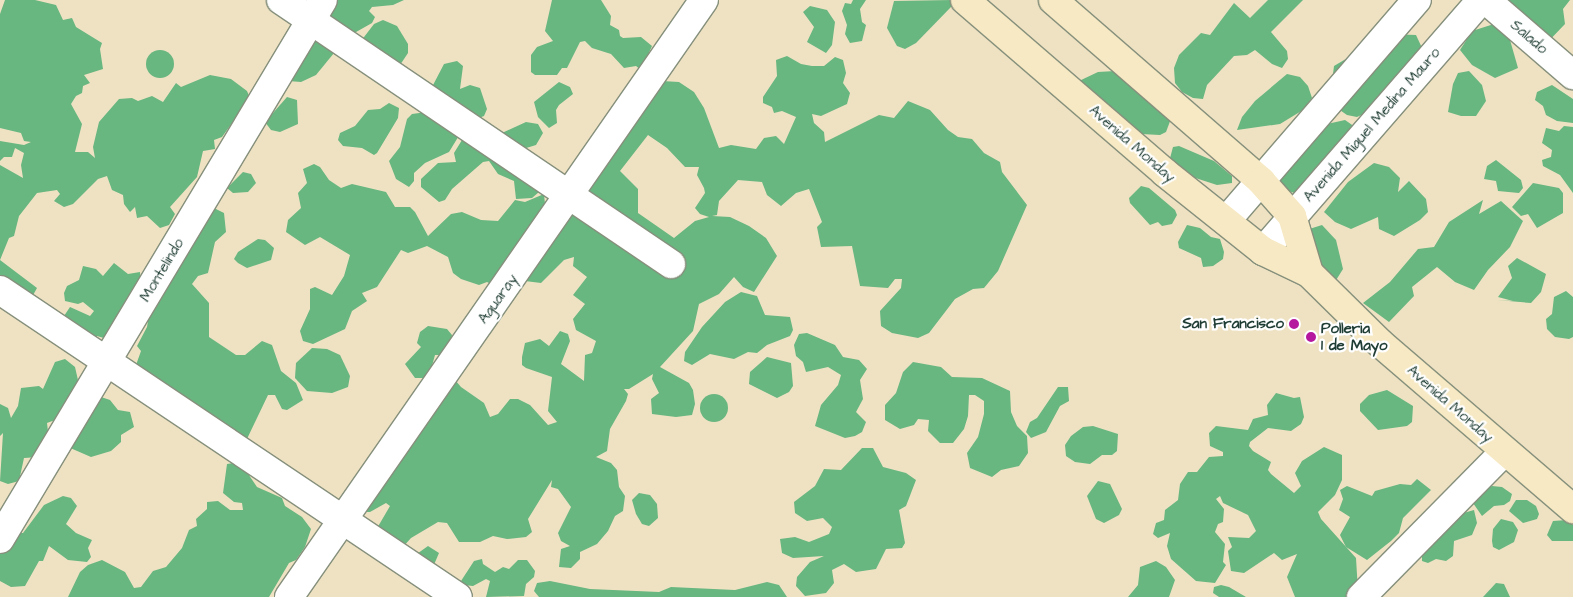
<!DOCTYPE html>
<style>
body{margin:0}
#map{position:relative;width:1573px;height:597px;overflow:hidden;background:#eee2c3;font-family:"Architects Daughter",sans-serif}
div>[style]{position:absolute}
.forest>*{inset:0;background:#68b680}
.round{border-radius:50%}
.roads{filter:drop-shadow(1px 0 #86907c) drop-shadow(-1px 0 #86907c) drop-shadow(0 1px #86907c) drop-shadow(0 -1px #86907c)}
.street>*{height:28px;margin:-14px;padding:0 14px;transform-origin:14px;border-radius:14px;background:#fff}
.secondary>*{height:28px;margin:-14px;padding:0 14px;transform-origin:14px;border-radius:14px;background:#f6e9c3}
.dots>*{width:14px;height:14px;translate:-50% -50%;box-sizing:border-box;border:2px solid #fff;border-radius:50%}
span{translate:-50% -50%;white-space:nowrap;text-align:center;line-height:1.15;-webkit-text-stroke:4.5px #fff;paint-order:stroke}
.street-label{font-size:15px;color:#1f3d34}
.poi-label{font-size:15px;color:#1f3d34;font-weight:700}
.right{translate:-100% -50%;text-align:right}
.left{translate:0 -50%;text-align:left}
</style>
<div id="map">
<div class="forest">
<i style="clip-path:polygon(5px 0,35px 0,56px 5px,63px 20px,72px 18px,76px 27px,102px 43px,100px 49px,103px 69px,84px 75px,90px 83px,83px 86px,82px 93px,76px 96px,71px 104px,82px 124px,75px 152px,88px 152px,95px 158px,93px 147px,99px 122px,119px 99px,132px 98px,138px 101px,152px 96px,163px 102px,176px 83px,181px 87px,210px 75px,231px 79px,247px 91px,250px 98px,222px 137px,214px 140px,215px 149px,203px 151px,197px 177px,170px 207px,175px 214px,169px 225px,160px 228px,147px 216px,137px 218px,135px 207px,130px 212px,124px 204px,123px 195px,112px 190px,107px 176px,98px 179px,73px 204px,64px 207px,54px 201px,60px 194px,57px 190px,37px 193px,19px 216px,14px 236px,9px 238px,0 260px,37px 288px,32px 297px,0 292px,0 165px,23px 178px,21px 165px,24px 153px,15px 148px,12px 157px,4px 157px,0 161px,0 141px,24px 145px,31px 142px,24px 141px,21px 133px,0 128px,0 14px)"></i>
<i style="clip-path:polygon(332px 0,404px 0,393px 5px,372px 7px,369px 11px,375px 17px,372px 23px,349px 36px,330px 29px,329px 15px,337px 1px)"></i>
<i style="clip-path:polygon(552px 0,601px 0,611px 16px,610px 25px,619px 30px,620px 36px,623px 38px,641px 37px,652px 46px,641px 70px,636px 66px,624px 68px,611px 54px,592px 48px,585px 41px,580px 42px,567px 68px,562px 68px,557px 75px,535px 75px,531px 72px,531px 55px,537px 47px,553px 41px,545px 31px)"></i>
<i style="clip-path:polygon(853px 0,866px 0,860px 9px,862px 22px,866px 25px,862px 41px,850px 43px,845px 34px,847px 25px,842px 11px,845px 3px,851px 4px)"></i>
<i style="clip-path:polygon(952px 0,951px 7px,916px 43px,905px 49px,897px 46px,887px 28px,894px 1px)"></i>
<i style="clip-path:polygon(1268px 0,1303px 0,1271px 32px,1287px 51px,1288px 59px,1282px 68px,1272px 64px,1255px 50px,1247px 55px,1234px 56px,1207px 85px,1203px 99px,1193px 98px,1182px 92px,1175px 83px,1174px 68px,1179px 55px,1201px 33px,1210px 35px,1234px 3px,1250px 18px)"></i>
<i style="clip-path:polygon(1504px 0,1570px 0,1563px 9px,1565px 24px,1542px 48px)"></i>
<i style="clip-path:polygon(810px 6px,827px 10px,835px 22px,832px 45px,826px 53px,807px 42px,814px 27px,803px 12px)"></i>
<i style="clip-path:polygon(383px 20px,397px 26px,408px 44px,408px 53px,400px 65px,361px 41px,374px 24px)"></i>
<i style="clip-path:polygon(1494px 24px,1510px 40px,1518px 68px,1495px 78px,1472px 65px,1460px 50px,1472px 31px)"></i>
<i style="clip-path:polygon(1388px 34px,1416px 35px,1423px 50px,1368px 112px,1357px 117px,1347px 115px,1337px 108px,1331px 90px,1334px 66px)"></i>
<i style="clip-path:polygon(306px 38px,319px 42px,334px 53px,316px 75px,301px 82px,288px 81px)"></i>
<i class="round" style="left:146px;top:50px;width:28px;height:28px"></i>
<i style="clip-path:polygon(evenodd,787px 56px,801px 64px,812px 66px,824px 66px,835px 57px,843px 60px,846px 73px,843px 83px,850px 93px,847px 104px,821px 116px,812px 114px,814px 123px,824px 132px,825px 142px,879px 115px,894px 118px,908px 101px,930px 110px,948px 130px,958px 137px,972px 139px,984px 153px,1000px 162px,1002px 172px,1027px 205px,998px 271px,984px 288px,973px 289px,955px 299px,929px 333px,918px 338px,892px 333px,881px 326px,880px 311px,901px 288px,902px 279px,895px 279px,888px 288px,860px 286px,852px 246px,821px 247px,817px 227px,822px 222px,809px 189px,796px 193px,781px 206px,767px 195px,762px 182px,738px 180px,719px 201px,717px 215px,712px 216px,730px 217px,749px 226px,766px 238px,777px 256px,754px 292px,743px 287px,734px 277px,719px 294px,699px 304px,693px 331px,660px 367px,689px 383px,693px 390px,695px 404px,692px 415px,676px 417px,652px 414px,651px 399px,659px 393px,652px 379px,653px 374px,629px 389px,624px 389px,628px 394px,626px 401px,610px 429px,607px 451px,596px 457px,611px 463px,617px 470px,619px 487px,625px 496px,623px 511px,615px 516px,608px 531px,597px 544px,580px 552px,580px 559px,571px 568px,559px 567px,561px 549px,570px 546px,561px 541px,558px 533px,571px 507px,558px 489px,551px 487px,552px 480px,528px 519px,532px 532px,526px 537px,507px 539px,493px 536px,480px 542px,459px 542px,447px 523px,438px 522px,411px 538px,402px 548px,376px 530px,390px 506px,386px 503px,370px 512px,365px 512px,417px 431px,433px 414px,432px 408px,449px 373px,461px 387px,484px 403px,490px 417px,498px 414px,510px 399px,518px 399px,530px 405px,548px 425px,557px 422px,548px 411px,552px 377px,526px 368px,522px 365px,522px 357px,525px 343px,540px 339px,549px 346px,560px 331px,568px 334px,570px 341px,561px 364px,584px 381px,585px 355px,592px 353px,596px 341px,576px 330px,573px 319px,585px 304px,573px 295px,587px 277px,573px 266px,574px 257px,564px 260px,541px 283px,525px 281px,510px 259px,502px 265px,491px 284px,487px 282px,479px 285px,461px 279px,453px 273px,448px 257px,427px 246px,408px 253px,401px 250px,377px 287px,362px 293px,367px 301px,352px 311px,345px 329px,313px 344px,303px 341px,300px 331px,310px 309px,310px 289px,315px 287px,332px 295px,344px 276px,350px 255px,320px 237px,305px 245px,286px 232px,288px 220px,301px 208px,298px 193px,307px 183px,303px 169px,314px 164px,320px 167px,329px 180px,341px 188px,352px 184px,386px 192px,395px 207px,410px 207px,415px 212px,428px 236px,451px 214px,462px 212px,481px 220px,498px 221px,515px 200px,525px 202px,544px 194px,545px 204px,537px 221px,662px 81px,679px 82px,694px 92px,704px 108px,719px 148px,731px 145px,756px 149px,764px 138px,776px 136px,784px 144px,796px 117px,782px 111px,774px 113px,772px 107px,763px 103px,763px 97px,777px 76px,776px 60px,787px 56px,648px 135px,667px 148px,685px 167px,699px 167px,697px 175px,704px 188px,705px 193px,695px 208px,700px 214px,709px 217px,695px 221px,674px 238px,638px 213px,638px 189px,620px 171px,648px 135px)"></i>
<i style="clip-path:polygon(457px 61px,463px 66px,460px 89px,470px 85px,480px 88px,487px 109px,484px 116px,476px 119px,432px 87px,444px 64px)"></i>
<i style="clip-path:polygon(1115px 71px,1172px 116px,1166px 132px,1160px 135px,1141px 134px,1079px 81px,1098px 72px)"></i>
<i style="clip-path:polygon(1469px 71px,1482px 85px,1486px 101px,1476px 116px,1461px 116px,1448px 112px,1453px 84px,1458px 73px)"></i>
<i style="clip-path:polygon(1287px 74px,1300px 77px,1308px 86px,1312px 98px,1303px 110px,1280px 124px,1237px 130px,1242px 117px,1255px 101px)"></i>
<i style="clip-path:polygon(559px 82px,570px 87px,573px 94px,559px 105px,556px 110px,557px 123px,549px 128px,538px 117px,534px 102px)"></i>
<i style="clip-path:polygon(1552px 85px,1573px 99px,1573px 123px,1557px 121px,1546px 115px,1543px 106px,1535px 100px,1537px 92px)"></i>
<i style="clip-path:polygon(287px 97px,297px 100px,298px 124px,280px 132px,271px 130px,265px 122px)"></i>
<i style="clip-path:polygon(389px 103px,399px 108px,398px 118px,377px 153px,374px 155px,362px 148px,343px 146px,338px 140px,340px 133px,355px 126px,368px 110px,380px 109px)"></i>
<i style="clip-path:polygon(427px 112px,460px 134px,449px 152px,425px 163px,414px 173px,414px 181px,409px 187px,396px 179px,389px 161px,400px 147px,407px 119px,412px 114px)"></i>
<i style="clip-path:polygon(1345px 120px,1358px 129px,1299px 195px,1279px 187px,1269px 157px,1327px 124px)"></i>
<i style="clip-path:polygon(526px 122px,538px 124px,543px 133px,536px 145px,523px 149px,542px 185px,539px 192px,532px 198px,516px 199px,514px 181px,498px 174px,489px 161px,483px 162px,452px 189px,445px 200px,439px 202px,421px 187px,421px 179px,438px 163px,456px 162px,454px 153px,462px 140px,502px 133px)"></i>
<i style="clip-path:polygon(1564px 126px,1573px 127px,1573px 193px,1560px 175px,1543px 166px,1542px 160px,1551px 157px,1552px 150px,1542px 143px,1546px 128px,1559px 131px)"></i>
<i style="clip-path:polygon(1179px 146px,1214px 161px,1232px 176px,1232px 183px,1217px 185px,1177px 172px,1169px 162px,1173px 147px)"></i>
<i style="clip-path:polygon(1496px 160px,1521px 180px,1523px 188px,1519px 193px,1498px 191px,1496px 181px,1484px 179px,1487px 166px)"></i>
<i style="clip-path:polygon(1374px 163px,1389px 167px,1400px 178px,1398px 192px,1409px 181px,1426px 199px,1428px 212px,1420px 220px,1394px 236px,1379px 229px,1378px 217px,1351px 229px,1335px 222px,1324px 212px,1348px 182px)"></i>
<i style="clip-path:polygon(243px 172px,251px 174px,256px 183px,248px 192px,233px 193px,227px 188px)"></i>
<i style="clip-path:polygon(1533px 183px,1559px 188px,1563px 193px,1563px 213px,1537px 228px,1528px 214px,1521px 216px,1512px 207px)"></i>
<i style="clip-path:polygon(1141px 186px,1149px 188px,1175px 210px,1177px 215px,1172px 224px,1162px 226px,1158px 222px,1150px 225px,1130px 203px,1129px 198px)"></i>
<i style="clip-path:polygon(1483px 200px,1479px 214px,1501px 201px,1523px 221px,1510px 247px,1488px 270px,1474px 290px,1455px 282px,1437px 267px,1412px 287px,1414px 296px,1389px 322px,1363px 303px,1390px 282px,1418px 249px,1434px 247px,1449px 222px)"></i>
<i style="clip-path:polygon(214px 208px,224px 213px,226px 232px,215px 242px,208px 273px,198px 276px,192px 284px,209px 303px,209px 337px,236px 355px,245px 355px,262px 341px,272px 345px,281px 371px,296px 383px,303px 400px,287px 410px,282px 409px,275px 395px,268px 395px,246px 441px,136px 365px,141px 351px,137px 346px,147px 327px,149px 315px)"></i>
<i style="clip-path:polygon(1187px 225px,1200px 228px,1211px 237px,1220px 239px,1224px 252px,1223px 259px,1213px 266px,1203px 267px,1201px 258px,1179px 248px,1178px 242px)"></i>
<i style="clip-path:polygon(1322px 225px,1336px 240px,1343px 269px,1333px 285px,1300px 232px)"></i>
<i style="clip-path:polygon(258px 239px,265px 240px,274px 248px,271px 260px,247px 268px,238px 263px,234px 259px,238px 252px)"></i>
<i style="clip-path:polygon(1517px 258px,1546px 274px,1541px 292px,1531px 303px,1497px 300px,1513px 301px,1498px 297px,1512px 278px,1508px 266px)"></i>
<i style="clip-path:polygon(114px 263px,128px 274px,140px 272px,141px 285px,133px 289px,107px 339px,97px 336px,95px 340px,64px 316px,70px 307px,90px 316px,94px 311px,83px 302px,78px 304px,65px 301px,64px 293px,67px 286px,79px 280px,83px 266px,96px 269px,103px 276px)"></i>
<i style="clip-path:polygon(1566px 291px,1573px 297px,1573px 337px,1569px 339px,1555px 337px,1547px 329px,1546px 319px,1552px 314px,1554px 297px)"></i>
<i style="clip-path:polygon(741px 292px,757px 296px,765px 315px,790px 317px,793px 330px,790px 336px,767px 345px,757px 353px,748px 352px,734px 359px,710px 354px,692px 365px,684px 361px,685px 352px,702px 327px,725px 302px)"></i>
<i style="clip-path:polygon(428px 326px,447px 329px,452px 335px,451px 341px,443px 355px,435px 355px,430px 373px,423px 378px,415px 378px,405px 364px,421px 347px,417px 343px,420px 332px)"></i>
<i style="clip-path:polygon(807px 333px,835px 345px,843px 357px,859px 360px,867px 369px,860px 380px,863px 399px,856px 412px,866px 422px,862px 432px,855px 436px,845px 438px,815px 426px,821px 405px,838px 385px,841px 375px,828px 367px,806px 372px,803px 362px,796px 356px,794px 345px,799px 334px)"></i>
<i style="clip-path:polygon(312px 348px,327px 349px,340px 355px,350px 376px,348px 387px,332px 393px,307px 391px,295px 378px,296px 363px)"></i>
<i style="clip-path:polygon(767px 357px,791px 363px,793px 386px,789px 392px,777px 398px,749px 384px,750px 372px)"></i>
<i style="clip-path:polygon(65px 359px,75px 367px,80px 389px,55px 420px,47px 423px,49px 440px,39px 457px,24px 458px,19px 481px,8px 484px,0 481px,3px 433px,0 436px,0 404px,8px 408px,11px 418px,18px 406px,21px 388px,39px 386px,43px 389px,55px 362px)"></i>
<i style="clip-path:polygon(913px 362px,941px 367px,952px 377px,982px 378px,1010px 391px,1011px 412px,1017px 426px,1027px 436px,1028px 453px,1019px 466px,1001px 470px,992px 477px,970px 468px,967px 453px,978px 437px,984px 414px,984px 401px,975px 395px,969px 395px,968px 416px,964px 429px,953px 443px,940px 443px,928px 431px,929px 420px,918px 419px,914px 425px,900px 429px,885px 420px,885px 405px,896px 393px,903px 372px)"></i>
<i style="clip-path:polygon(1058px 387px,1068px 387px,1069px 401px,1060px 406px,1046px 432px,1031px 438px,1026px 432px,1030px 422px,1037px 418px)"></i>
<i style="clip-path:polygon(1387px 390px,1413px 406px,1412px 422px,1407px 426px,1378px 430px,1360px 411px,1360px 404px,1369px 395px)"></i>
<i style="clip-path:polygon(1276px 393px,1294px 398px,1300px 397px,1304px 417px,1301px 424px,1291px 431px,1268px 428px,1250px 442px,1249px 446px,1253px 451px,1271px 462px,1268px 470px,1271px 474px,1294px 493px,1301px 486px,1295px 473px,1302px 461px,1324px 447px,1342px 455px,1342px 480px,1335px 495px,1318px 512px,1321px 519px,1356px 558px,1358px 591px,1346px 597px,1295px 597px,1287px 577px,1297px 554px,1282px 560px,1274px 553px,1244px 573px,1231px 571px,1228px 551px,1232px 547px,1228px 537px,1249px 538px,1256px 531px,1248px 515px,1223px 503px,1220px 496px,1216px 499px,1224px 509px,1223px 522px,1218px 524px,1215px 532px,1225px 544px,1223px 562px,1226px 565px,1215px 583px,1196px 581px,1171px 559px,1167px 546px,1170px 533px,1158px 538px,1153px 534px,1156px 523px,1164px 520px,1165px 510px,1178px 500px,1180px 484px,1188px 472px,1197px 472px,1209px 457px,1223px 456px,1223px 452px,1210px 446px,1209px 433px,1216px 426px,1248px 430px,1253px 419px,1268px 415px,1267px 405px)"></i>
<i class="round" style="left:700px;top:394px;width:28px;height:28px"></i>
<i style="clip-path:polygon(95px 395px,110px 400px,118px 410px,130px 412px,134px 427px,121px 435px,121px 442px,111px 451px,91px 457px,68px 447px)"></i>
<i style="clip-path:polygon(1093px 426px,1118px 434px,1117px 451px,1112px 455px,1102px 455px,1090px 464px,1075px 462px,1066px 456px,1065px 445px,1071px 436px,1083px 427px)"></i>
<i style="clip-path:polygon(862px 448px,873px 448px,883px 467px,906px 473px,916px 480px,906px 506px,899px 510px,905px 543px,902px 548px,886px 549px,876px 569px,856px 572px,844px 564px,832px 570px,834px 583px,826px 593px,805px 596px,796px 586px,797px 577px,810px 562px,824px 556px,793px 558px,782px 553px,780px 539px,795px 537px,809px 542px,829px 534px,832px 527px,823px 518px,807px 521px,795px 513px,794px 502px,815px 486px,824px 469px,841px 470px)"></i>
<i style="clip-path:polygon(240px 462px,257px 487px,282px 498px,285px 506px,302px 517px,311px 529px,305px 547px,296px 560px,289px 563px,269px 597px,68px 597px,80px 572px,88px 565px,102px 560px,125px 572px,134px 588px,141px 587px,153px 571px,166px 567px,182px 548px,189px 530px,197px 526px,196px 519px,207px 509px,207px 502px,218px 501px,230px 510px,243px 510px,242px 503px,234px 502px,223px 493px,227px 464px)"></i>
<i style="clip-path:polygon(1417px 479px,1431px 490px,1403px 518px,1399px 533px,1391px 541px,1367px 560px,1346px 547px,1340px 535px,1350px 517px,1339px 510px,1343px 499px,1340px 490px,1347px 486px,1372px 496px,1375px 491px,1400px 484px,1411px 485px)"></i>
<i style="clip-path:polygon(1098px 481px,1110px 484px,1122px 509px,1119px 515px,1104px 523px,1096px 519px,1087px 496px)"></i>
<i style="clip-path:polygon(1492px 486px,1502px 487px,1512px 494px,1510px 501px,1504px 505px,1494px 506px,1482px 516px,1473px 503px,1483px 490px)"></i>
<i style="clip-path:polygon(639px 493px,650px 495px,657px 504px,658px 518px,649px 526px,642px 524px,636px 514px,632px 500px)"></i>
<i style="clip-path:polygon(63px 496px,71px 498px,77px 506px,66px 524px,76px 533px,92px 540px,88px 548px,91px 557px,87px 562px,68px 560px,49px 546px,43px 561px,39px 561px,25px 586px,11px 587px,0 581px,0 549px,15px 533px,23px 533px,44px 505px)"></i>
<i style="clip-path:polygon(1516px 500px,1527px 500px,1536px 506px,1539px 514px,1537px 519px,1523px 523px,1509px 511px)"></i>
<i style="clip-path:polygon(1474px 510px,1477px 523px,1472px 535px,1454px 541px,1453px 556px,1446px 561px,1436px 559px,1428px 563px,1422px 561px,1422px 545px,1456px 522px,1460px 514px)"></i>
<i style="clip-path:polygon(1501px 519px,1513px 522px,1518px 530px,1514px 542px,1499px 550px,1493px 547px,1492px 541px,1493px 529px)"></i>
<i style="clip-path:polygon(1567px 520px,1573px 525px,1573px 541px,1552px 541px,1547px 535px,1553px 521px)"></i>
<i style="clip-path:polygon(428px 546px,439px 553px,433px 567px,414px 556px)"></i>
<i style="clip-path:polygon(482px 559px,483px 564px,495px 572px,503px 567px,509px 569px,518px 560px,527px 560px,535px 571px,534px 577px,526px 584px,524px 596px,486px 597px,490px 581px,486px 579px,473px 586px,463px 585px,461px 581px,474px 561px)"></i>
<i style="clip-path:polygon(1156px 561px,1166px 567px,1175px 580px,1169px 597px,1128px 597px,1138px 585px,1140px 567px)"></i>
<i style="clip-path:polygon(550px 581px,590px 589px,659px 592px,671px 587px,735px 590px,767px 582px,779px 585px,787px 597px,539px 597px,534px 591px,537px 583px)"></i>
<i style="clip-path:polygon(1496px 583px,1504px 584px,1510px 597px,1483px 597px)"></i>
<i style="clip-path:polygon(1221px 585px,1229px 587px,1246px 597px,1219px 597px,1213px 593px,1214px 587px)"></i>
</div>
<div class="roads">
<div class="street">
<i style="left:281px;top:0;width:471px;rotate:34.1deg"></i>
<i style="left:1486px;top:0;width:115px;rotate:40.8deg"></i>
<i style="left:1226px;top:221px;width:292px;rotate:-49.2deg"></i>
<i style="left:1263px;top:251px;width:332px;rotate:-49deg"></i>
<i style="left:0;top:290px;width:551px;rotate:33.83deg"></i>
<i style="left:0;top:539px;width:628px;rotate:-59.07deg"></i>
<i style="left:289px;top:597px;width:727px;rotate:-55.2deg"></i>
<i style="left:1361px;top:597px;width:204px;rotate:-45.4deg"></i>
</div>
<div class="secondary">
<i style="left:965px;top:0;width:263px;rotate:40.8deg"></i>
<i style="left:1164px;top:172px;width:127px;rotate:38.6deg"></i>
<i style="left:1263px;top:251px;width:51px;rotate:25.6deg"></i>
<i style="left:1309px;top:273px;width:100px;rotate:44.6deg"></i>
<i style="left:1380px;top:343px;width:255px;rotate:40.7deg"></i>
<i style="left:1053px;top:0;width:276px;rotate:41deg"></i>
<i style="left:1261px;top:181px;width:47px;rotate:48.5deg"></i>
<i style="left:1292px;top:216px;width:59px;rotate:73.4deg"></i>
</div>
</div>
<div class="dots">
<i style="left:1294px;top:324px;background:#b5179e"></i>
<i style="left:1311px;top:337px;background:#b5179e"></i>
</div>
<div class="street-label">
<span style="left:1529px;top:37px;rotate:41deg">Salado</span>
<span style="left:1372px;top:125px;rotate:-49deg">Avenida Miguel Medina Mauro</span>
<span style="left:1132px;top:144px;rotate:41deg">Avenida Monday</span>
<span style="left:162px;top:270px;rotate:-59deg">Montelindo</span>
<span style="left:498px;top:299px;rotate:-55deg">Aguaray</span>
<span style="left:1450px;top:404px;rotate:41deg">Avenida Monday</span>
</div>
<div class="poi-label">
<span class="right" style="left:1284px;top:324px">San Francisco</span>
<span class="left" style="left:1321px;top:337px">Polleria<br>1 de Mayo</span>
</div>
</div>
